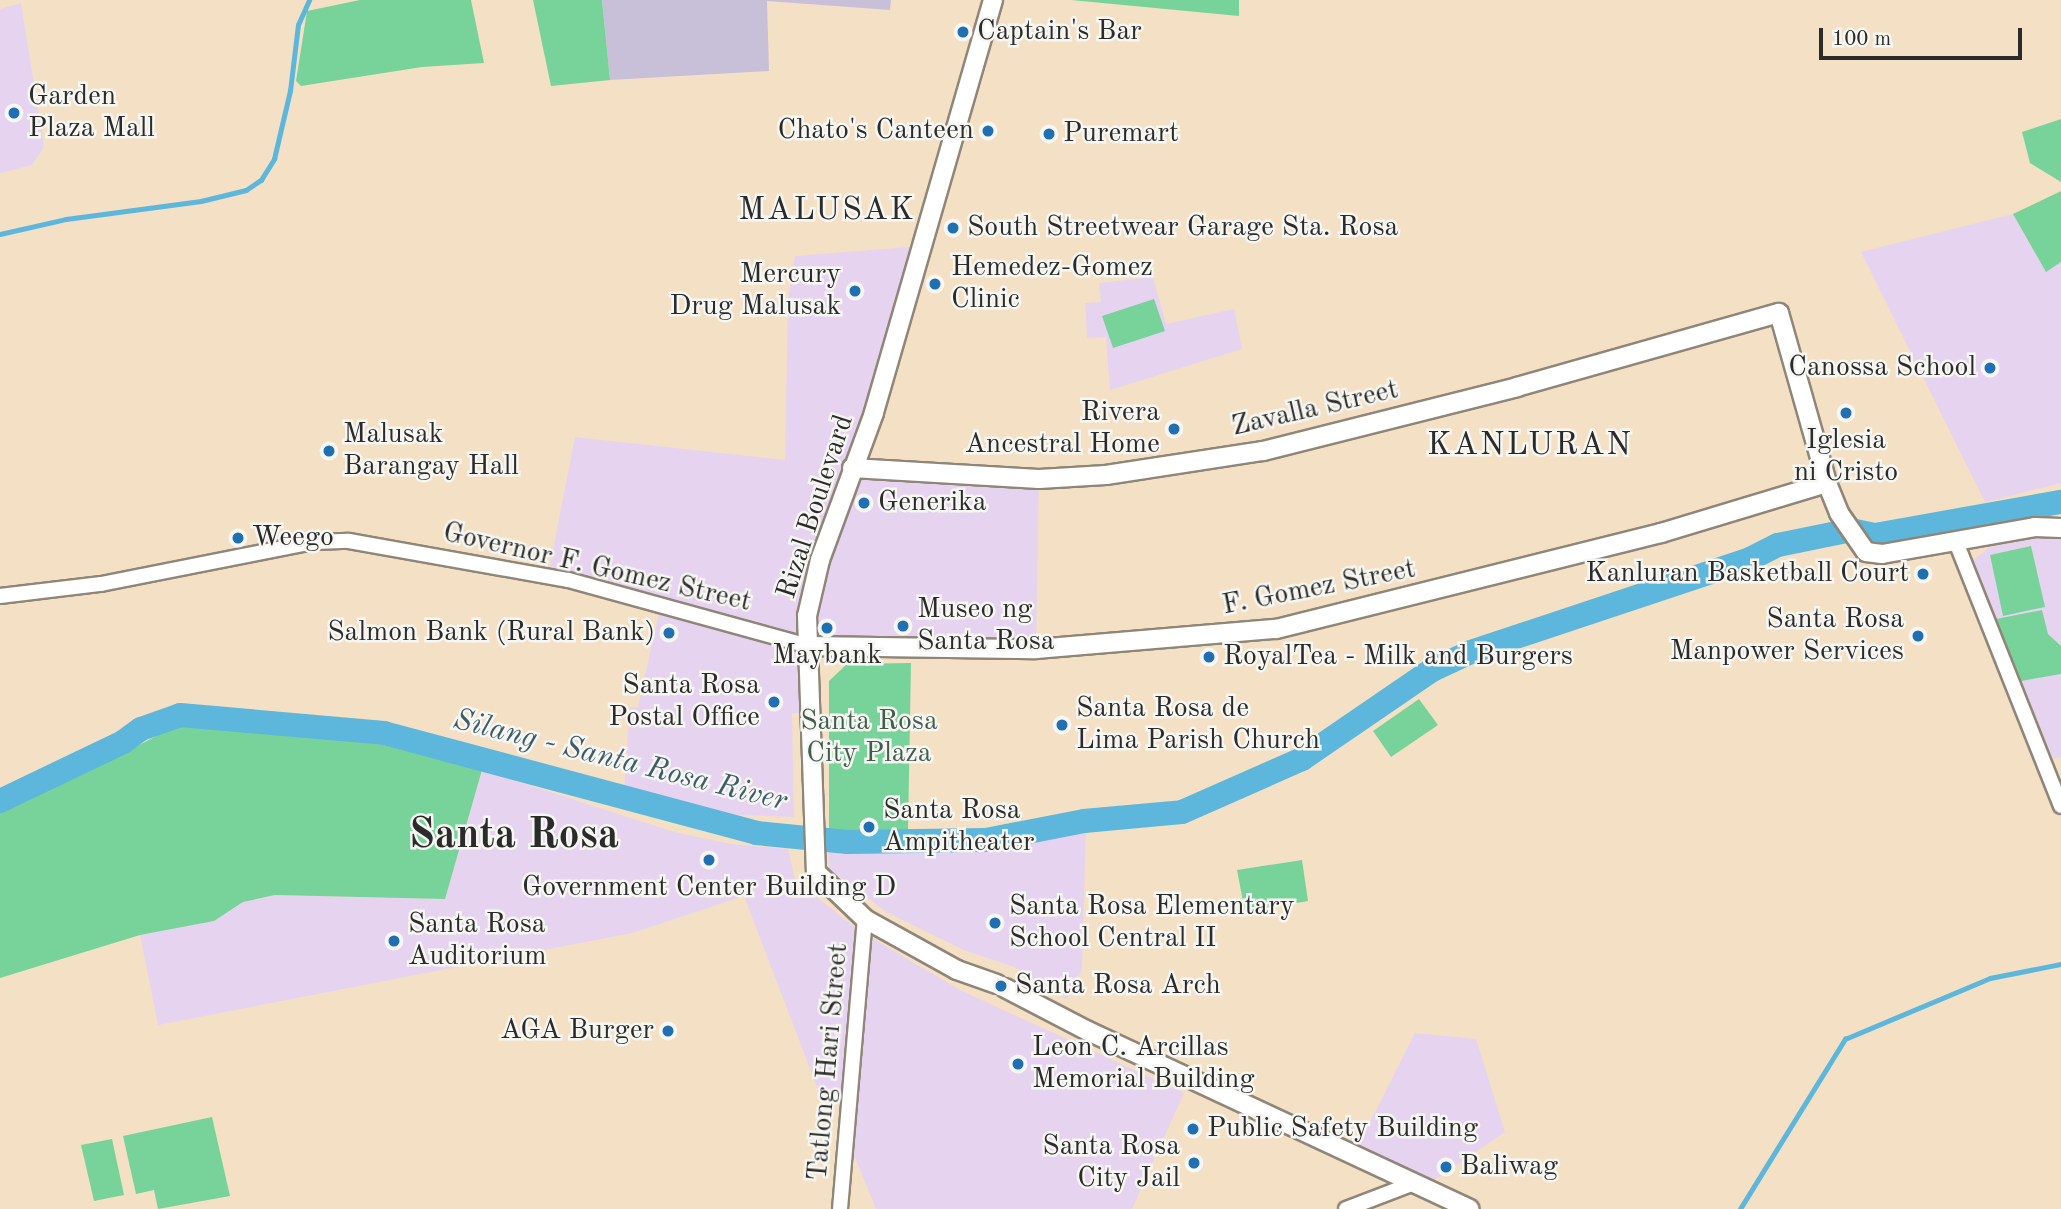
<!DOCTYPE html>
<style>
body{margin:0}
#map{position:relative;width:2061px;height:1209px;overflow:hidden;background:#f4e0c5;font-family:"Old Standard TT",serif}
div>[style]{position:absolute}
.built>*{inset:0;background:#e6d3f0}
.industrial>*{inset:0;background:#c8c0d8}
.green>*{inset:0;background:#78d39a}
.stream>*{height:4.5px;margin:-2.25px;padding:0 2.25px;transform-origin:2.25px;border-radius:2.25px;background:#5db6db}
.river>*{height:24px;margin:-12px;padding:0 12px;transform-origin:12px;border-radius:12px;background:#5db6db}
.roads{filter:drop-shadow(2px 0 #908678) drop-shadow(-2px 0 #908678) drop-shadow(0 2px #908678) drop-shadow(0 -2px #908678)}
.minor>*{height:14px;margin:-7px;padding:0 7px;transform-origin:7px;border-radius:7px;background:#fff}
.major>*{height:18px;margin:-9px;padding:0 9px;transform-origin:9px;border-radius:9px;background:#fff}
.dots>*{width:19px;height:19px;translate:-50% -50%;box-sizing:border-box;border:4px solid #f6f6f2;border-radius:50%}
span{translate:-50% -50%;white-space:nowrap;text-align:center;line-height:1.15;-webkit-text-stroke:5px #f6f6f2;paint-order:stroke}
.poi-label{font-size:28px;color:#2b2b2b}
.left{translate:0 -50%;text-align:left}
.right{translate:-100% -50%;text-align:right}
.street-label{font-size:28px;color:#2b2b2b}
.park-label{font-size:28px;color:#425d4c}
.water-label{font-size:30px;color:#3c5c69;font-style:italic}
.quarter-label{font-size:32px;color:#2b2b2b;letter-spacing:2px}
.town-label{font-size:42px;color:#2b2b2b;font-weight:700}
.scale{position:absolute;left:1819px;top:28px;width:203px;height:32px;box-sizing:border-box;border:4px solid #2b2b2b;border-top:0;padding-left:9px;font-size:21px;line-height:24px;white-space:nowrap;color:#2b2b2b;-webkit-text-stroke:5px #f6f6f2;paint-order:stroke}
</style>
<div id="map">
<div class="built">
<i style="clip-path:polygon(21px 3px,44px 147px,32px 165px,0 173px,0 9px)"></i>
<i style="clip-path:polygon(2013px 214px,2046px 271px,2061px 262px,2061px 483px,1985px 502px,1861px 252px)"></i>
<i style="clip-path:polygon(923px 246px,853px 468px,1039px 479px,1036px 649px,808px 647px,808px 713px,792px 713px,794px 817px,723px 814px,722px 818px,624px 792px,630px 707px,638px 707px,661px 604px,548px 576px,575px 437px,785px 460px,788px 301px,795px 256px)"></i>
<i style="clip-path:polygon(1153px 277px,1166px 324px,1234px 309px,1242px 349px,1110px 390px,1106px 337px,1087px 338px,1085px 303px,1101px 302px,1099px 283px)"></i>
<i style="clip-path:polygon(2028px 538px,2061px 538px,2061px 757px,2053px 759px,1972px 561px,1991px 546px)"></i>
<i style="clip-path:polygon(482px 770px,674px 832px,731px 844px,788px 849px,798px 893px,810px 892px,856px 928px,846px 1101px,824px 1105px,744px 896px,632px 933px,158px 1025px,140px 935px,214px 921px,243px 902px,275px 895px,444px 899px)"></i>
<i style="clip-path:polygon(1086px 826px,1082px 970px,1067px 999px,1014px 967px,966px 951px,886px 912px,829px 869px,828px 851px,971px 847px)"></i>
<i style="clip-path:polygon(867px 935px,960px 990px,1184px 1093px,1132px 1209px,876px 1209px,854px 1155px)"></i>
<i style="clip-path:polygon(1415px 1033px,1476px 1039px,1505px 1132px,1431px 1182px,1357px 1148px)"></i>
</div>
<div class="industrial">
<i style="clip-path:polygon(602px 0,891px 0,890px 10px,767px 1px,769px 71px,610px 80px)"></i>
</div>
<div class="green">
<i style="clip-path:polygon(360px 0,471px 0,484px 63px,422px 67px,301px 86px,296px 81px,307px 11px)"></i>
<i style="clip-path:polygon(533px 0,602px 0,610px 80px,551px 86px)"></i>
<i style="clip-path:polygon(1071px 0,1239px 0,1239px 16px)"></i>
<i style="clip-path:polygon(2061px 119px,2061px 182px,2030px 163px,2022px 132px)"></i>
<i style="clip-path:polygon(2061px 191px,2061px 262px,2046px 272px,2013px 214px)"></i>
<i style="clip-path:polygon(1154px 299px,1165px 331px,1113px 348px,1102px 316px)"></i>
<i style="clip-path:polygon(2031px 546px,2045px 607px,2003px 616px,1990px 555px)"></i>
<i style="clip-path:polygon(2042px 610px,2048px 634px,2061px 646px,2061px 674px,2021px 681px,1996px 619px)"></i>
<i style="clip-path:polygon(911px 663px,908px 830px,829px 831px,829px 681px,847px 664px)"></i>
<i style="clip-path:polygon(1419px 699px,1438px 725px,1391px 757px,1373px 731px)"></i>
<i style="clip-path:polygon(181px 723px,317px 728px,482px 770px,445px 899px,275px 895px,243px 902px,214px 921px,140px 935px,0 978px,0 806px,122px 754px)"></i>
<i style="clip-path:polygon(1302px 860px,1308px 901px,1245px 912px,1237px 870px)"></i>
<i style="clip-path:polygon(212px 1117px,230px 1196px,158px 1209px,154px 1190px,136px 1194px,123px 1136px)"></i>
<i style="clip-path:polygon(112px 1139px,124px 1195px,94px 1201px,81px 1145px)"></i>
</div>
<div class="stream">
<i style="left:0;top:234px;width:68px;rotate:-12.8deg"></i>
<i style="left:66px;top:219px;width:136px;rotate:-7.6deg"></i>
<i style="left:201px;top:201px;width:46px;rotate:-13.7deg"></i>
<i style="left:246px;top:190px;width:18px;rotate:-34deg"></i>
<i style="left:261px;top:180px;width:25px;rotate:-58deg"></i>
<i style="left:274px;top:159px;width:70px;rotate:-76.8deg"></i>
<i style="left:290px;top:91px;width:66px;rotate:-83.1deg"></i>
<i style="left:298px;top:25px;width:27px;rotate:-66deg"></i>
<i style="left:1740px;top:1209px;width:200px;rotate:-58.3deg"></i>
<i style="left:1845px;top:1039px;width:157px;rotate:-22.8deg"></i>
<i style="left:1990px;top:978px;width:72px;rotate:-11.2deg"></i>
</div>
<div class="river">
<i style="left:0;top:801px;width:136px;rotate:-25.6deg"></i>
<i style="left:123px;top:742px;width:22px;rotate:-36deg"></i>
<i style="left:141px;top:729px;width:41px;rotate:-19.7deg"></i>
<i style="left:180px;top:715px;width:205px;rotate:5deg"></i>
<i style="left:384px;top:733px;width:385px;rotate:15deg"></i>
<i style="left:756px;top:833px;width:92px;rotate:5.6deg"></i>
<i style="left:848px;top:842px;width:138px;rotate:-0.8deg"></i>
<i style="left:986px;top:840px;width:100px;rotate:-11deg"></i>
<i style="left:1084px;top:821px;width:98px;rotate:-5.2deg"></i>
<i style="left:1182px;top:812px;width:131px;rotate:-23.8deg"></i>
<i style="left:1302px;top:759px;width:158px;rotate:-34.4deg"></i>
<i style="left:1432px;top:670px;width:43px;rotate:-24.8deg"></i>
<i style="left:1471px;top:652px;width:294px;rotate:-18.4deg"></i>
<i style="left:1750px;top:559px;width:31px;rotate:-27deg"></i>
<i style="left:1778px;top:545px;width:75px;rotate:-11.6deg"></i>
<i style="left:1851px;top:530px;width:25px;rotate:12deg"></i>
<i style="left:1875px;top:535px;width:189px;rotate:-10.1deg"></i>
</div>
<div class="roads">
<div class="minor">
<i style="left:1956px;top:542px;width:284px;rotate:68.3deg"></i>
<i style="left:0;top:596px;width:102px;rotate:-6.8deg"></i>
<i style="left:101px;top:584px;width:217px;rotate:-11.2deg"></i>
<i style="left:314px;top:542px;width:35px;rotate:-2deg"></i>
<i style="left:349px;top:541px;width:223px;rotate:10.1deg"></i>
<i style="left:569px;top:580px;width:248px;rotate:15.4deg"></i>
<i style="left:840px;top:1209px;width:291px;rotate:-85.1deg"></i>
<i style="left:1346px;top:1209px;width:73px;rotate:-20.9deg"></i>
</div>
<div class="major">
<i style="left:993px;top:0;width:430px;rotate:106.1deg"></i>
<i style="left:874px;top:413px;width:157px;rotate:110.2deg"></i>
<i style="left:820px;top:560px;width:57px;rotate:103.1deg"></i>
<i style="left:807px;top:616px;width:256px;rotate:88deg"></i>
<i style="left:816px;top:872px;width:68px;rotate:43.8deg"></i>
<i style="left:865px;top:919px;width:105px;rotate:29deg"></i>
<i style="left:957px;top:970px;width:42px;rotate:19.3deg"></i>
<i style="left:852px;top:468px;width:187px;rotate:3.4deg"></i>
<i style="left:1039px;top:479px;width:67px;rotate:-3.4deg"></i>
<i style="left:1106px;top:475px;width:159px;rotate:-8.7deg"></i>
<i style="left:1263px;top:451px;width:262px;rotate:-14.1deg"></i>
<i style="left:1517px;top:387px;width:272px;rotate:-15.8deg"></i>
<i style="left:1779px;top:313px;width:177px;rotate:74.2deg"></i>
<i style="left:1827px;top:483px;width:32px;rotate:68deg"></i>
<i style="left:1839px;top:513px;width:47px;rotate:55.3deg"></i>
<i style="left:1866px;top:552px;width:16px;rotate:7deg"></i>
<i style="left:1882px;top:554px;width:155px;rotate:-10deg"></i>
<i style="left:2035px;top:527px;width:26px;rotate:2deg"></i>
<i style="left:808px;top:646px;width:228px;rotate:0.8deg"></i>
<i style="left:1036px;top:649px;width:241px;rotate:-4.8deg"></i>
<i style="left:1276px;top:629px;width:397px;rotate:-14deg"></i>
<i style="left:1661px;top:533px;width:173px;rotate:-16.8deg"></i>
<i style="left:1005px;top:988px;width:93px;rotate:27.4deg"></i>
<i style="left:1088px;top:1031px;width:421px;rotate:25deg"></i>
</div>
</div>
<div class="dots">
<i style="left:963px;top:32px;background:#1f6fb2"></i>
<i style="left:14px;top:113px;background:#1f6fb2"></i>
<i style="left:988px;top:131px;background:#1f6fb2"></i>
<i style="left:1049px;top:134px;background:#1f6fb2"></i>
<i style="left:953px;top:228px;background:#1f6fb2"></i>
<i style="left:935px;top:284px;background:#1f6fb2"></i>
<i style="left:855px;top:291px;background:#1f6fb2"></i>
<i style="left:1990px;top:368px;background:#1f6fb2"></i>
<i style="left:1846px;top:413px;background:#1f6fb2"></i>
<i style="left:1174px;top:429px;background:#1f6fb2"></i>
<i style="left:329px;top:451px;background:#1f6fb2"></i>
<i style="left:864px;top:503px;background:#1f6fb2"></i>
<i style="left:238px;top:538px;background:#1f6fb2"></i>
<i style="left:1923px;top:574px;background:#1f6fb2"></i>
<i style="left:903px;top:626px;background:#1f6fb2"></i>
<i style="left:827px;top:628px;background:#1f6fb2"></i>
<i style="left:669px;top:633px;background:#1f6fb2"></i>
<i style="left:1918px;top:636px;background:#1f6fb2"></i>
<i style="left:1209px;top:657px;background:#1f6fb2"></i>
<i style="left:774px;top:702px;background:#1f6fb2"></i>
<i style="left:1062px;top:725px;background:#1f6fb2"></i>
<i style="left:869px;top:827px;background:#1f6fb2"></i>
<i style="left:709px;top:860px;background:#1f6fb2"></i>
<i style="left:995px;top:923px;background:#1f6fb2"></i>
<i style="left:394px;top:941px;background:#1f6fb2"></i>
<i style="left:1001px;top:986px;background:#1f6fb2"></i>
<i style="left:668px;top:1031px;background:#1f6fb2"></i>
<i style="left:1018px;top:1064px;background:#1f6fb2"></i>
<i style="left:1193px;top:1129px;background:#1f6fb2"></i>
<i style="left:1194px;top:1163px;background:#1f6fb2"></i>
<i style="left:1446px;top:1167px;background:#1f6fb2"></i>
</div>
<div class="poi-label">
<span class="left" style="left:977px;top:32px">Captain's Bar</span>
<span class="left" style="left:28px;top:113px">Garden<br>Plaza Mall</span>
<span class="right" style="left:974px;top:131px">Chato's Canteen</span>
<span class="left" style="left:1063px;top:134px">Puremart</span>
<span class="left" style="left:967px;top:228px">South Streetwear Garage Sta. Rosa</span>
<span class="left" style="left:951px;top:284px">Hemedez-Gomez<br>Clinic</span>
<span class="right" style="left:841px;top:291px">Mercury<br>Drug Malusak</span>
<span class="right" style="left:1976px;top:368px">Canossa School</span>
<span class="right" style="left:1160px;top:429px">Rivera<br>Ancestral Home</span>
<span class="left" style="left:343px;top:451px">Malusak<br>Barangay Hall</span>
<span style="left:1846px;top:457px">Iglesia<br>ni Cristo</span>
<span class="left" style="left:878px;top:503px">Generika</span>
<span class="left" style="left:252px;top:538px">Weego</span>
<span class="right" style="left:1909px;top:574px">Kanluran Basketball Court</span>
<span class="left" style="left:917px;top:626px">Museo ng<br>Santa Rosa</span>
<span class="right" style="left:1904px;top:636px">Santa Rosa<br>Manpower Services</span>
<span class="right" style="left:655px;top:633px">Salmon Bank (Rural Bank)</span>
<span style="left:827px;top:656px">Maybank</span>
<span class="left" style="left:1223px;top:657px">RoyalTea - Milk and Burgers</span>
<span class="right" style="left:760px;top:702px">Santa Rosa<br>Postal Office</span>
<span class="left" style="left:1076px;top:725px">Santa Rosa de<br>Lima Parish Church</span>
<span class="left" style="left:883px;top:827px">Santa Rosa<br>Ampitheater</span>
<span style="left:709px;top:888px">Government Center Building D</span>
<span class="left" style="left:1009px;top:923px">Santa Rosa Elementary<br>School Central II</span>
<span class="left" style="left:408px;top:941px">Santa Rosa<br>Auditorium</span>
<span class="left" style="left:1015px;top:986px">Santa Rosa Arch</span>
<span class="right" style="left:654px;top:1031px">AGA Burger</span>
<span class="left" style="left:1032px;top:1064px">Leon C. Arcillas<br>Memorial Building</span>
<span class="left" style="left:1207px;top:1129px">Public Safety Building</span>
<span class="right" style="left:1180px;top:1163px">Santa Rosa<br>City Jail</span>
<span class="left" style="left:1460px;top:1167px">Baliwag</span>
</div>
<div class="street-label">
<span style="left:1315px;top:409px;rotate:-13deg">Zavalla Street</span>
<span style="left:816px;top:507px;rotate:-72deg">Rizal Boulevard</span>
<span style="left:597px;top:568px;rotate:13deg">Governor F. Gomez Street</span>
<span style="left:1319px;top:588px;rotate:-11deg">F. Gomez Street</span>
<span style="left:829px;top:1062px;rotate:-85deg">Tatlong Hari Street</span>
</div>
<div class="park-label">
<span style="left:869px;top:738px">Santa Rosa<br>City Plaza</span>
</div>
<div class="water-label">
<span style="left:620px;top:761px;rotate:14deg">Silang - Santa Rosa River</span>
</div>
<div class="quarter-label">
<span style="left:827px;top:211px">MALUSAK</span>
<span style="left:1530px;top:446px">KANLURAN</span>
</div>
<div class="town-label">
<span style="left:514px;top:836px">Santa Rosa</span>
</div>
<div class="scale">100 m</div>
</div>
